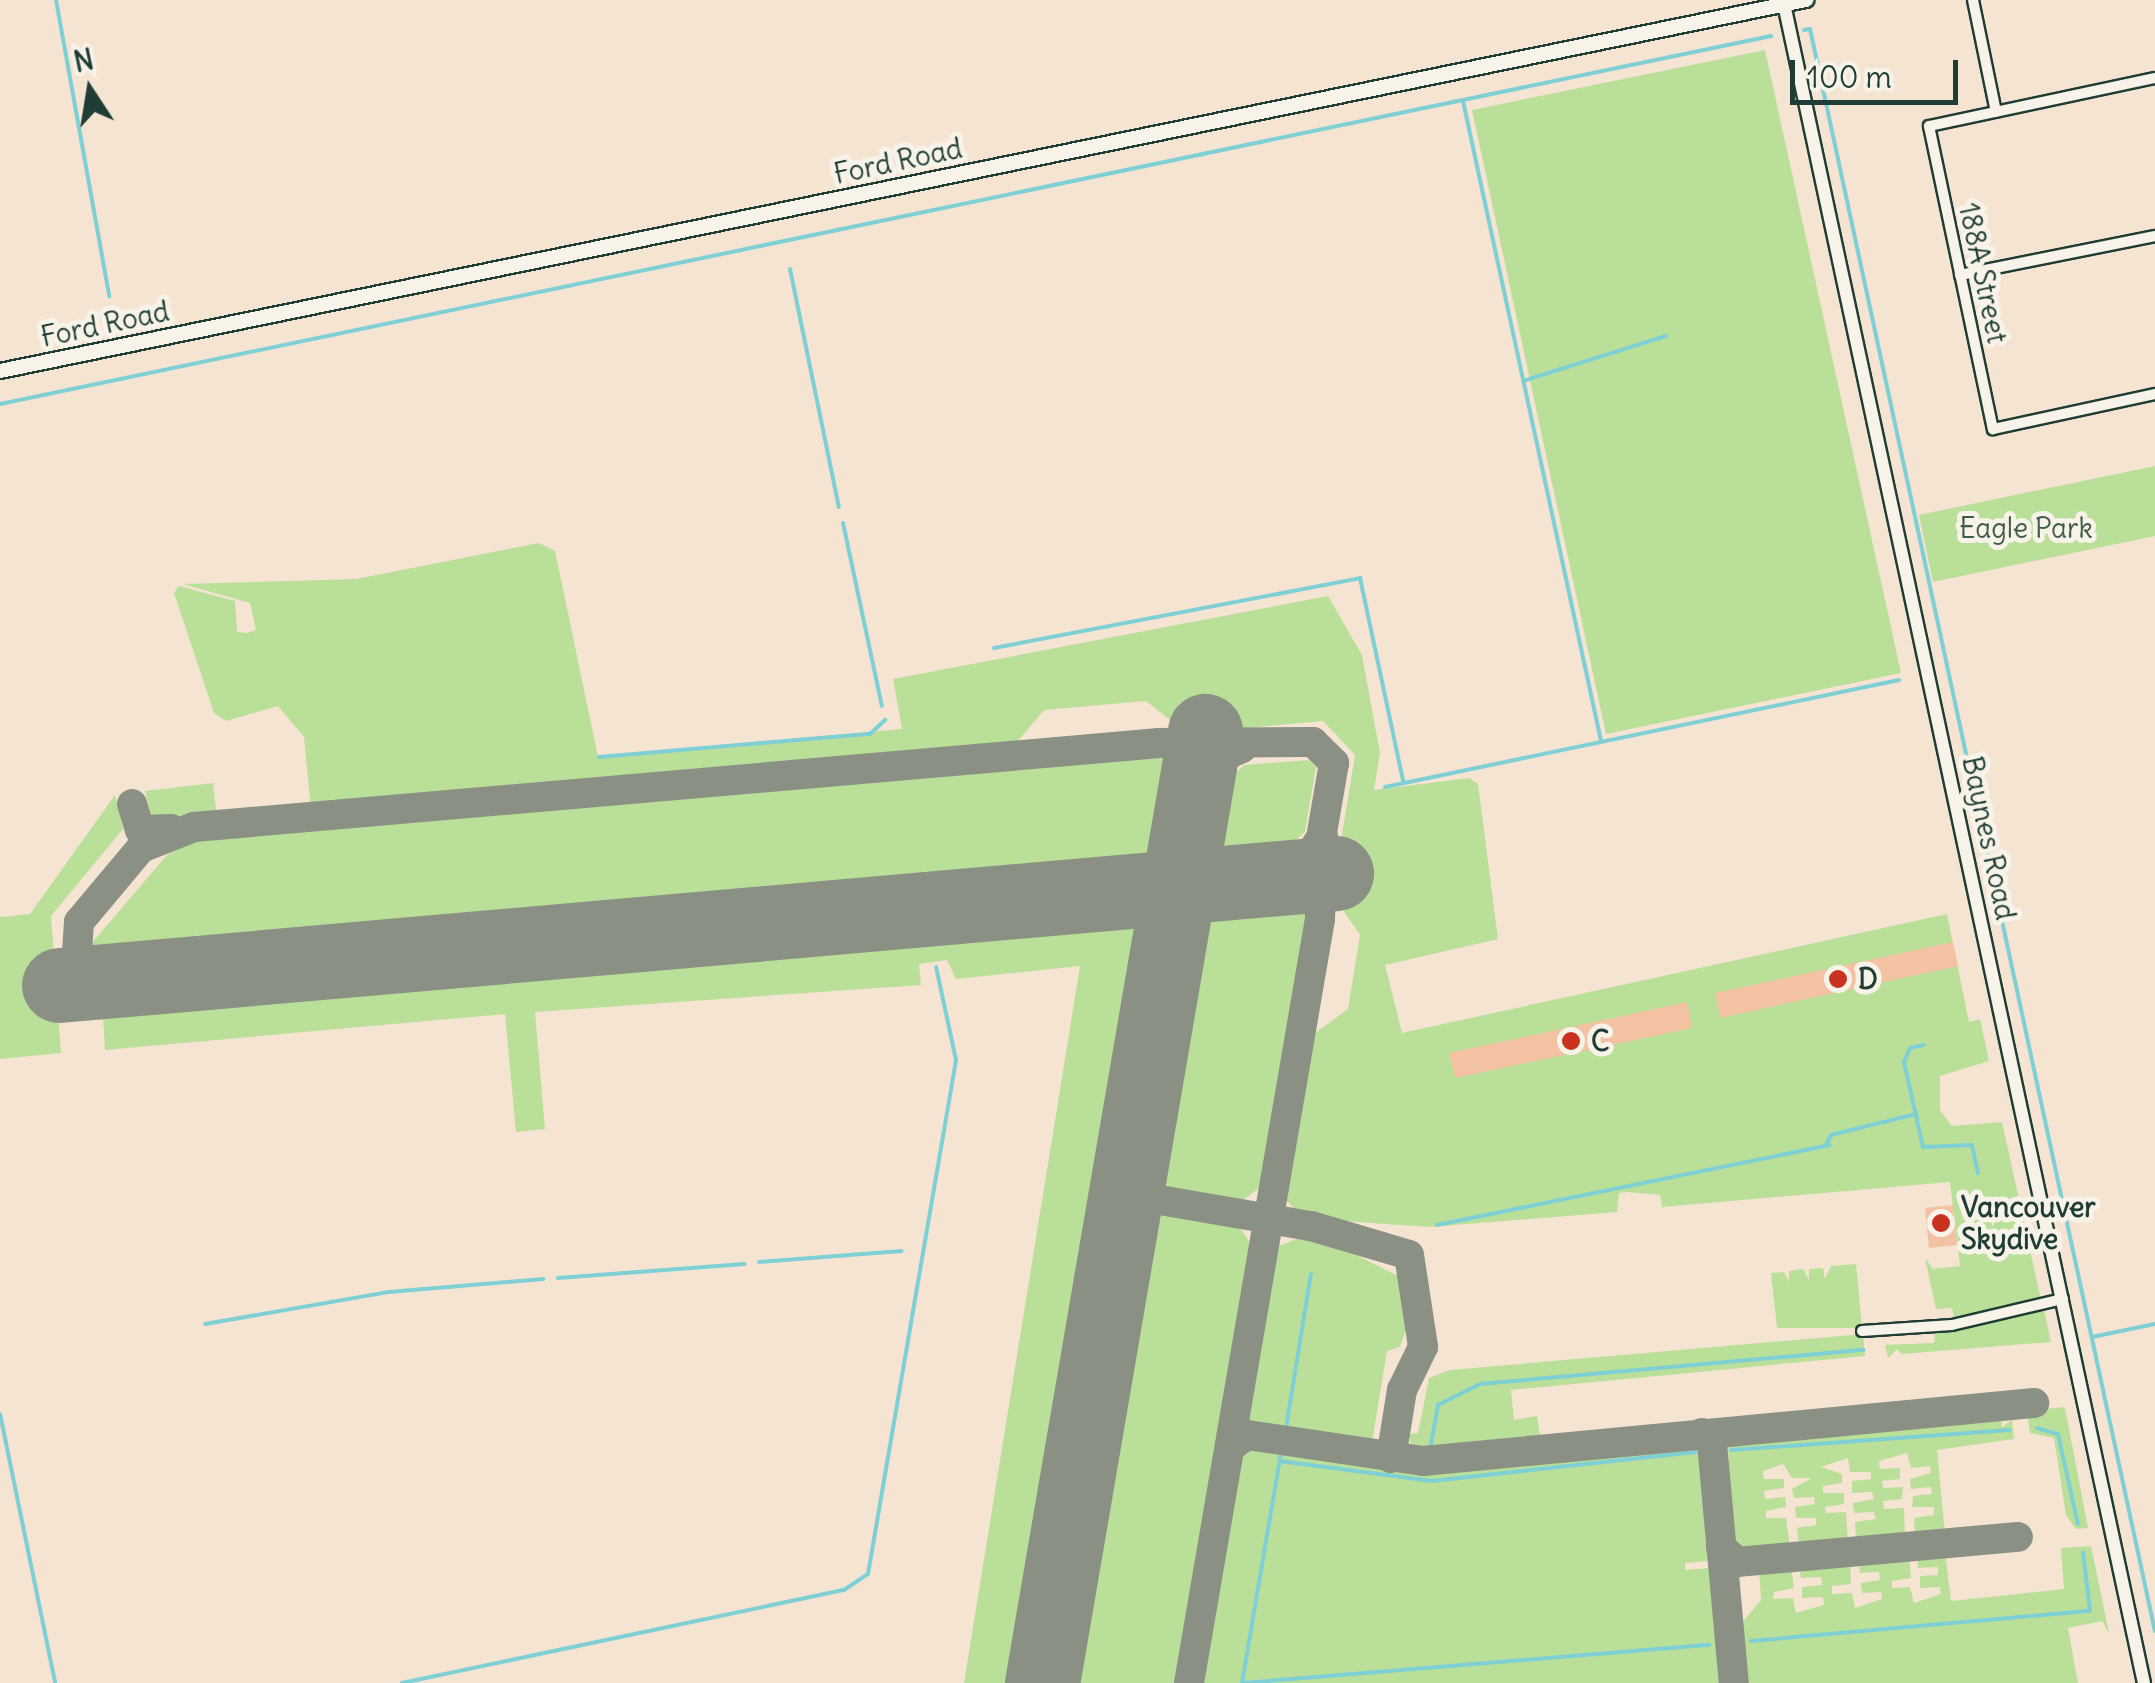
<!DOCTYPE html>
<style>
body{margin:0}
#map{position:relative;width:2155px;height:1683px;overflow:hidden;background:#f6e4d3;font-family:Delius,sans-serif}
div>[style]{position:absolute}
.green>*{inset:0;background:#badf99}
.stream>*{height:4px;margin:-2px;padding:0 2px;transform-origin:2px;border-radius:2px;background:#7ed0d5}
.taxiway>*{height:30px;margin:-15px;padding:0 15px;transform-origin:15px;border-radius:15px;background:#8a9084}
.runway>*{height:75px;margin:-37.5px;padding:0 37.5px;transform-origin:37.5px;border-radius:37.5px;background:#8a9084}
.building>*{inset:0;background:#f2c2a2}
.roads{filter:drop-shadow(2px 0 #1f3d34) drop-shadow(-2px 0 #1f3d34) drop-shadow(0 2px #1f3d34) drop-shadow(0 -2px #1f3d34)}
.minor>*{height:10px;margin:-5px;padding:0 5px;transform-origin:5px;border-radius:5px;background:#f7f3e8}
.tertiary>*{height:12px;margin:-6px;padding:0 6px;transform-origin:6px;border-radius:6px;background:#f7f3e8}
.secondary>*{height:14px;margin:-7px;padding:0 7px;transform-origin:7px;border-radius:7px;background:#f7f3e8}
.dots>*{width:28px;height:28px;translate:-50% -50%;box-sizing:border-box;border:5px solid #f7f3e8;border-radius:50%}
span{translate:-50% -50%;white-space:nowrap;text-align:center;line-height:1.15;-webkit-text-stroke:10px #f7f3e8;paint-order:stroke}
.street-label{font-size:28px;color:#1f3d34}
.park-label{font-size:28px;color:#3e5d48}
.poi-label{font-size:28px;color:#1f3d34;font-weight:700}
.left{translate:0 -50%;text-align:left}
.north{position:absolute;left:40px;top:40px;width:100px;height:100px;-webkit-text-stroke:8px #f7f3e8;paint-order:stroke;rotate:348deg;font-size:28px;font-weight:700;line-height:40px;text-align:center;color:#1f3d34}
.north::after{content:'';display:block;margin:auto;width:35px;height:45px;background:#1f3d34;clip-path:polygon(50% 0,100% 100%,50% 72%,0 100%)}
.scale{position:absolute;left:1790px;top:60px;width:168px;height:45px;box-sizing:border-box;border:5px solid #1f3d34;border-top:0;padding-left:12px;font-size:30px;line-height:35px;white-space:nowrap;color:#1f3d34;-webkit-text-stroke:8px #f7f3e8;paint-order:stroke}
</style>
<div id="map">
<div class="green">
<i style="clip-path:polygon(1765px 50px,1901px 673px,1606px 734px,1472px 110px)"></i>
<i style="clip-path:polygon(2155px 466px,2155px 536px,1933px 582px,1919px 515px)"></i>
<i style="clip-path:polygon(539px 543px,555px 551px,598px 757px,902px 729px,893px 679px,1328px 596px,1362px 655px,1380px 753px,1374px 790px,1469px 778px,1478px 784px,1498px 939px,1385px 965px,1402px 1033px,1947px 914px,1969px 1022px,1980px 1019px,1989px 1061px,1940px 1076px,1940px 1110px,1952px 1126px,2002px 1122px,2041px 1300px,1954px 1319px,1952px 1308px,1936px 1309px,1925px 1258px,1933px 1269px,1960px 1266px,1950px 1182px,1662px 1207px,1660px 1195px,1628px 1192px,1619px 1193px,1617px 1212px,1430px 1227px,1313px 1219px,1294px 1208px,1280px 1194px,1307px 1039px,1348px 1009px,1360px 935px,1332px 894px,1343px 892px,1339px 853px,1355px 755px,1323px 721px,1227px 730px,1188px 722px,1185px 732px,1146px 701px,1044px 710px,1012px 748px,311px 810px,304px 737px,278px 706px,226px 721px,214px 713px,174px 593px,179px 586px,235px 601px,237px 632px,247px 633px,256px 630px,250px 603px,183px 584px,356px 579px)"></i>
<i style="clip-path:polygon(1157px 750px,1178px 773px,1162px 870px,101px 962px,91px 944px,167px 855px,209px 833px)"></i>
<i style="clip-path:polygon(1309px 760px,1316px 767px,1305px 832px,1274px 860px,1201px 866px,1214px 793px,1244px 765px)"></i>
<i style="clip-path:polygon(213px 783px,217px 818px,153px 824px,145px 791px)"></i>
<i style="clip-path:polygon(115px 795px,123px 829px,51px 916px,61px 1053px,0 1059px,0 917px,30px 914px)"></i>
<i style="clip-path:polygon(1293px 898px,1313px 919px,1267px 1182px,1238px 1204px,1171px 1193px,1151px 1163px,1195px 904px)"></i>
<i style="clip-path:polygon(1155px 908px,1022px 1683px,964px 1683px,1080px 966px,956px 979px,947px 960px,919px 964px,921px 985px,535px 1012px,545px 1129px,516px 1132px,505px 1014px,105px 1050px,102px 1000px)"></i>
<i style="clip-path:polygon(1169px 1209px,1235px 1221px,1255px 1250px,1181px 1683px,1061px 1683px,1139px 1231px)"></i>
<i style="clip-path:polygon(1312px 1233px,1400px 1277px,1408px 1324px,1400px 1347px,1387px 1351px,1371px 1448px,1262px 1431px,1242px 1419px,1271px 1249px)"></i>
<i style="clip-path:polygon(1856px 1264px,1862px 1328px,1777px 1328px,1771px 1273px,1784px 1272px,1789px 1282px,1789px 1271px,1803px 1269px,1809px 1280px,1809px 1269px,1823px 1268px,1825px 1279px,1831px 1266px)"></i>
<i style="clip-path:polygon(2044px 1310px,2051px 1342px,1902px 1354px,1897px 1349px,1888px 1358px,1885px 1345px,1934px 1343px,1935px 1333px)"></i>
<i style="clip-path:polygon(1863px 1334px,1865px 1356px,1511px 1390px,1514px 1420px,1537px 1416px,1541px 1442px,1412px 1453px,1409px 1434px,1418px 1433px,1429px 1378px,1450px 1370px)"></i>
<i style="clip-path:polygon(2064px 1407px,2066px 1413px,2088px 1528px,2076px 1529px,2066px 1515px,2054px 1438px,2030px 1433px,2027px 1411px)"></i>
<i style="clip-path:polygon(2001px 1420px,2002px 1427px,2012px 1420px,2014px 1439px,1937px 1450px,1945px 1534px,1915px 1536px,1914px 1518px,1934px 1515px,1934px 1507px,1912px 1507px,1913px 1496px,1932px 1494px,1931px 1487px,1911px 1489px,1910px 1479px,1931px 1473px,1930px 1466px,1911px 1468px,1907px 1453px,1879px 1461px,1880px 1469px,1900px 1468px,1900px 1479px,1882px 1481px,1883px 1488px,1903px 1487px,1902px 1499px,1883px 1501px,1884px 1509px,1904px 1508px,1905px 1538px,1856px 1540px,1855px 1522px,1876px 1519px,1874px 1512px,1854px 1513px,1853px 1503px,1874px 1499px,1872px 1492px,1852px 1493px,1852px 1481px,1871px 1479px,1871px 1472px,1850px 1472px,1848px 1458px,1821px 1467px,1842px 1474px,1842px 1483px,1823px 1486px,1823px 1493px,1844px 1493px,1844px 1504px,1825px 1507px,1826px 1513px,1846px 1512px,1848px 1542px,1799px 1546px,1797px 1528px,1816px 1525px,1816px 1518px,1796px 1518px,1795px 1507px,1815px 1504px,1814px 1497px,1794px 1498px,1792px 1489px,1812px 1478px,1792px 1478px,1783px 1464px,1763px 1471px,1764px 1479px,1784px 1479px,1784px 1488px,1764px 1491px,1765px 1499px,1785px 1497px,1786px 1507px,1766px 1511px,1766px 1518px,1786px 1518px,1790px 1546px,1733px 1550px,1728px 1444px)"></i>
<i style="clip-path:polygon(1256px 1443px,1413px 1467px,1698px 1446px,1710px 1561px,1685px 1563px,1685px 1570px,1711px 1568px,1721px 1683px,1197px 1683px,1237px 1447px)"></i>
<i style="clip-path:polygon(2091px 1546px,2109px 1633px,2102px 1621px,2068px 1628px,2078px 1683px,1745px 1683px,1740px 1625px,1761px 1600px,1759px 1568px,1791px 1565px,1794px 1588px,1774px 1592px,1773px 1599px,1793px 1598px,1796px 1613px,1824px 1605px,1823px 1597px,1802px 1598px,1802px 1587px,1822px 1585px,1821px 1577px,1801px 1578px,1799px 1565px,1850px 1561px,1851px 1584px,1832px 1586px,1832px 1594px,1852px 1593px,1855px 1608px,1882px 1599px,1881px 1592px,1862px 1593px,1861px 1583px,1880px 1580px,1879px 1572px,1860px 1573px,1858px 1560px,1909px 1555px,1911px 1578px,1892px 1581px,1892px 1588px,1910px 1587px,1914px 1603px,1941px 1594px,1940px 1587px,1920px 1588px,1920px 1576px,1938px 1575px,1938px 1567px,1918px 1568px,1917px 1555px,1945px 1552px,1951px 1601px,2064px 1589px,2061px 1548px)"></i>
</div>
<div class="stream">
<i style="left:56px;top:0;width:301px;rotate:79.8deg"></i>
<i style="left:1804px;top:30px;width:6px;rotate:-9deg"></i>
<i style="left:1810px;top:29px;width:1639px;rotate:77.85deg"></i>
<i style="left:1463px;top:101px;width:655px;rotate:77.83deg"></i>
<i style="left:790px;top:269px;width:243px;rotate:78.4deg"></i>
<i style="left:1523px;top:381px;width:150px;rotate:-17.5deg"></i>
<i style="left:0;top:404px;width:1809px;rotate:-11.74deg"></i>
<i style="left:843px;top:523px;width:187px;rotate:78deg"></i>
<i style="left:994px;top:648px;width:373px;rotate:-10.8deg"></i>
<i style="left:1360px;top:578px;width:208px;rotate:78deg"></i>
<i style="left:599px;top:757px;width:272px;rotate:-4.9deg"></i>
<i style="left:870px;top:734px;width:21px;rotate:-43deg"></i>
<i style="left:1385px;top:787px;width:525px;rotate:-11.76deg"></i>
<i style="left:1924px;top:1045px;width:14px;rotate:168deg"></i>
<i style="left:1910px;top:1048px;width:15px;rotate:113deg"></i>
<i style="left:1904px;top:1062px;width:87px;rotate:77.4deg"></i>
<i style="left:1923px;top:1147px;width:49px;rotate:-2.3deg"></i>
<i style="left:1972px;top:1145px;width:29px;rotate:78deg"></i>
<i style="left:1826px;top:1145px;width:11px;rotate:-63deg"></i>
<i style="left:1831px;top:1135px;width:88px;rotate:-13.9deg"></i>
<i style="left:1437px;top:1225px;width:401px;rotate:-11.5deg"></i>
<i style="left:759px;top:1262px;width:143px;rotate:-4.4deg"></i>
<i style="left:558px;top:1278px;width:187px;rotate:-4.3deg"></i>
<i style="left:205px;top:1324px;width:187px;rotate:-9.9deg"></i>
<i style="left:389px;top:1292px;width:155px;rotate:-4.8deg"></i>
<i style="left:2092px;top:1337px;width:64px;rotate:-11.7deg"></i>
<i style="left:0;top:1414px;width:275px;rotate:78.4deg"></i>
<i style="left:1286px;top:1428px;width:156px;rotate:-80.8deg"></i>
<i style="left:2037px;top:1428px;width:22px;rotate:16deg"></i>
<i style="left:2058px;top:1434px;width:92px;rotate:77.5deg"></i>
<i style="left:1430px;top:1450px;width:46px;rotate:-79.9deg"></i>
<i style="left:1438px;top:1405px;width:47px;rotate:-26.6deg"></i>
<i style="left:1480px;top:1384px;width:385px;rotate:-5.1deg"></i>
<i style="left:1731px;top:1450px;width:279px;rotate:-4.1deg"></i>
<i style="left:1280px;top:1461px;width:153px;rotate:7.5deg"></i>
<i style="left:1432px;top:1481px;width:265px;rotate:-6.3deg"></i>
<i style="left:1751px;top:1641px;width:340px;rotate:-5.1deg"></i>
<i style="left:2090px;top:1611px;width:59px;rotate:-96.8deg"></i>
<i style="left:402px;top:1683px;width:452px;rotate:-11.9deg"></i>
<i style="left:844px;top:1590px;width:29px;rotate:-34deg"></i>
<i style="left:868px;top:1574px;width:521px;rotate:-80.28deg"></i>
<i style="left:956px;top:1060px;width:95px;rotate:-102.1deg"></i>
<i style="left:1242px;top:1683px;width:234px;rotate:-80.4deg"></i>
<i style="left:1244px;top:1683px;width:467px;rotate:-4.7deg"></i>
</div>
<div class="taxiway">
<i style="left:1195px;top:791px;width:34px;rotate:-60deg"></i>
<i style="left:1212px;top:762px;width:33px;rotate:-25deg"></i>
<i style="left:132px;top:804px;width:27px;rotate:73deg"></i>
<i style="left:140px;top:830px;width:31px;rotate:-2deg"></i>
<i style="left:102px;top:981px;width:29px;rotate:-153deg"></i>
<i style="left:76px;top:968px;width:46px;rotate:-86.3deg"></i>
<i style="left:79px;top:922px;width:97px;rotate:-50deg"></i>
<i style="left:141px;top:848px;width:57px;rotate:-21.6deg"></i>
<i style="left:194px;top:827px;width:969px;rotate:-4.97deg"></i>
<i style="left:1159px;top:743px;width:154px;rotate:-0.4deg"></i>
<i style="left:1313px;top:742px;width:30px;rotate:45deg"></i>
<i style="left:1334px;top:763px;width:76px;rotate:99.8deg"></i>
<i style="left:1321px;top:838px;width:30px;rotate:124deg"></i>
<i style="left:1304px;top:863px;width:36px;rotate:156deg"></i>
<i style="left:1125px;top:1194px;width:189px;rotate:9.8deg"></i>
<i style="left:1311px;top:1226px;width:102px;rotate:16.5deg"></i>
<i style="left:1409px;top:1255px;width:93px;rotate:81.3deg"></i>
<i style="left:1423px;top:1347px;width:48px;rotate:116deg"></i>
<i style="left:1402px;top:1390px;width:69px;rotate:99.2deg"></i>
<i style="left:1702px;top:1433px;width:14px;rotate:45deg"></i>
<i style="left:1712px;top:1443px;width:241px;rotate:84.8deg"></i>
<i style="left:1230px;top:1447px;width:21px;rotate:-35deg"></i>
<i style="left:1247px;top:1435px;width:178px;rotate:8.4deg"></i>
<i style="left:1423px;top:1461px;width:614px;rotate:-5.42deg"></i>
<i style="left:1721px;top:1547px;width:22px;rotate:43deg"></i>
<i style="left:1737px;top:1562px;width:282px;rotate:-5.1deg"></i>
<i style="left:1189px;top:1683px;width:775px;rotate:-80.27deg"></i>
<i style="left:1320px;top:919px;width:82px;rotate:-87.9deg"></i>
</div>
<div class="runway">
<i style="left:59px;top:985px;width:1282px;rotate:-5.01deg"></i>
<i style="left:1042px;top:1683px;width:966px;rotate:-80.28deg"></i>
</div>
<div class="building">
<i style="clip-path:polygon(1953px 942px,1958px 966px,1720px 1018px,1715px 993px)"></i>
<i style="clip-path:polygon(1687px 1002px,1692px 1028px,1455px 1078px,1449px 1053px)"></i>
<i style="clip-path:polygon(1953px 1205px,1957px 1245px,1929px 1248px,1925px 1208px)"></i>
</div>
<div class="roads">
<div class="minor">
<i style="left:1973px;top:0;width:114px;rotate:78.4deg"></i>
<i style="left:2155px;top:78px;width:231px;rotate:168deg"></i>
<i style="left:1929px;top:126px;width:310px;rotate:78.1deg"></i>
<i style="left:1993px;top:429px;width:166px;rotate:-12.2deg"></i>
<i style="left:1960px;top:275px;width:199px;rotate:-11.3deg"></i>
<i style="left:1862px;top:1331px;width:90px;rotate:-3.8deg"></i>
<i style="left:1952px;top:1325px;width:114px;rotate:-13.2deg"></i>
</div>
<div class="tertiary">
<i style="left:1784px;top:4px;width:1717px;rotate:77.9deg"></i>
</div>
<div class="secondary">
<i style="left:0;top:371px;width:1844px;rotate:-11.61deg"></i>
</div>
</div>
<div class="dots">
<i style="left:1838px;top:979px;background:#c8321e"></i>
<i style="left:1571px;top:1041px;background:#c8321e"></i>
<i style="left:1941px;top:1223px;background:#c8321e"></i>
</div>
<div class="street-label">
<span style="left:898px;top:161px;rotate:-12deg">Ford Road</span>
<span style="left:1983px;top:273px;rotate:78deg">188A Street</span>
<span style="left:105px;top:324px;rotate:-12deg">Ford Road</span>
<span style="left:1989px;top:838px;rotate:78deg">Baynes Road</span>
</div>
<div class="park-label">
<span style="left:2026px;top:528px">Eagle Park</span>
</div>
<div class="poi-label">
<span class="left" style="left:1858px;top:979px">D</span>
<span class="left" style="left:1591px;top:1041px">C</span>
<span class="left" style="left:1961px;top:1223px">Vancouver<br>Skydive</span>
</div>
<div class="north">N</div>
<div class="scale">100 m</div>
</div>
